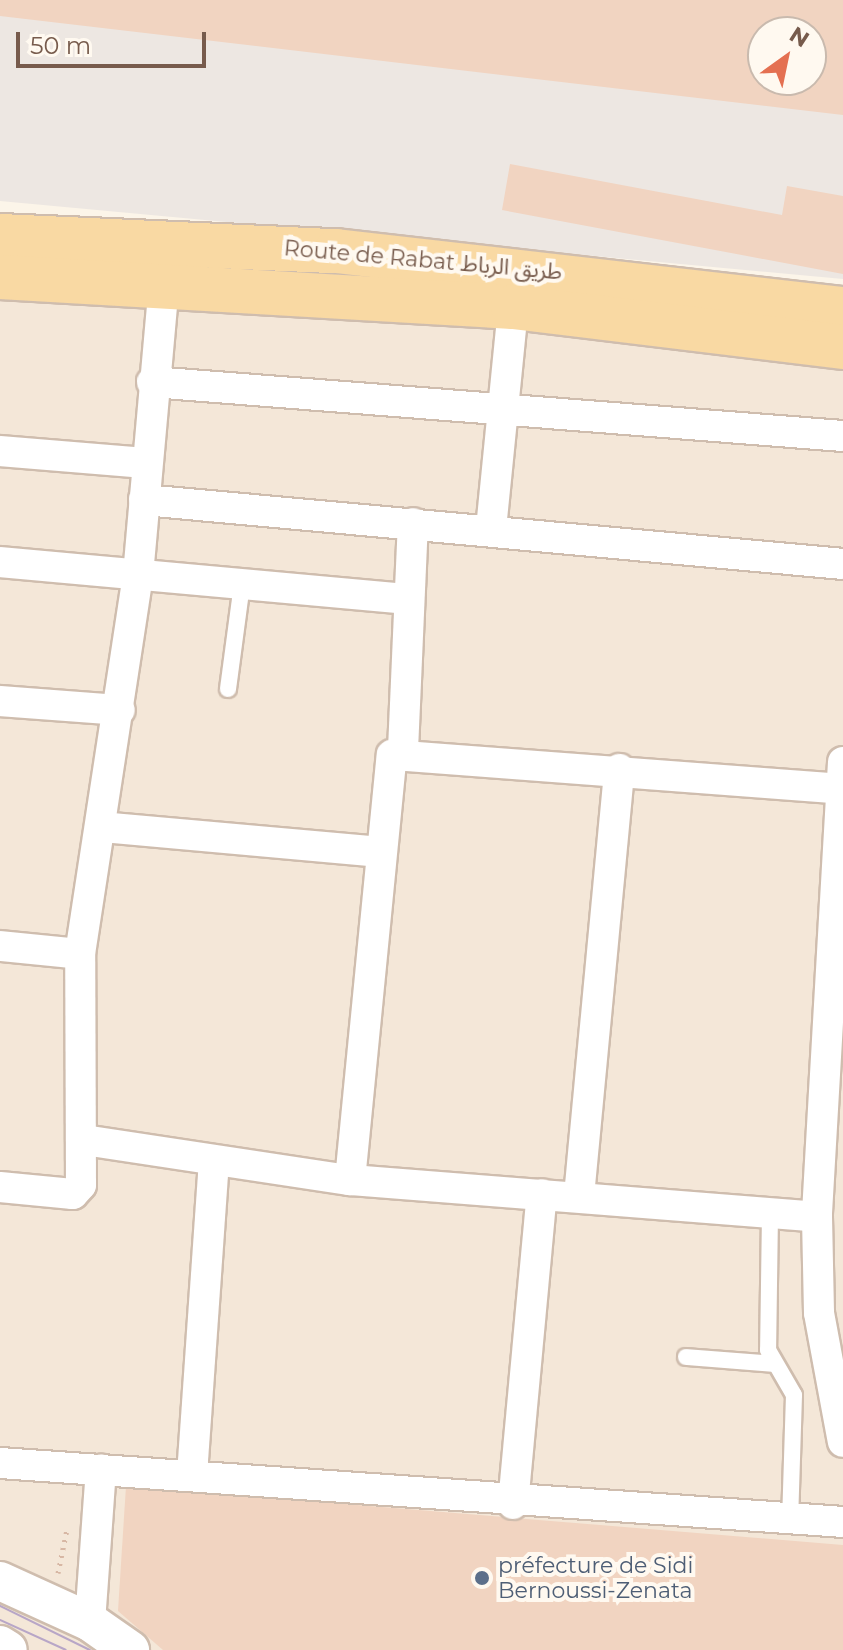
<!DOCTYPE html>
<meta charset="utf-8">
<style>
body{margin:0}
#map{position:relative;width:843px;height:1650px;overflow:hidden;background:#fcf5e9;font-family:Montserrat,"Noto Sans Arabic",sans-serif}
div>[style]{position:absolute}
.residential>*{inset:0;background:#f4e7d8}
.industrial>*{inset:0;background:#ede7e2}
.building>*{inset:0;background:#f1d4c1}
.path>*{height:5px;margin-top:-2.5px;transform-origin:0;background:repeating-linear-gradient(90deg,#d7b7a4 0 2px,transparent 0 8px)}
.roads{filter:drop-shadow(2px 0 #cfbdae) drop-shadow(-2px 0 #cfbdae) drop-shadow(0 2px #cfbdae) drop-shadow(0 -2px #cfbdae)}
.service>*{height:16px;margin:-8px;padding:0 8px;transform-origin:8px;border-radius:8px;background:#fff}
.minor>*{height:30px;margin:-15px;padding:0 15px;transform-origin:15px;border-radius:15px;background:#fff}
.tertiary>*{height:38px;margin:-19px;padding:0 19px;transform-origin:19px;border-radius:19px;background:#fff}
.primary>*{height:44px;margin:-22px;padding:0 22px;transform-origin:22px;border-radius:22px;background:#f9d9a3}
.tram>*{height:2px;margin:-1px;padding:0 1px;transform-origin:1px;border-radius:1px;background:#b8a6c7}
.dots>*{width:22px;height:22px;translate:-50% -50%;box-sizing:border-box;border:4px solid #fff9f0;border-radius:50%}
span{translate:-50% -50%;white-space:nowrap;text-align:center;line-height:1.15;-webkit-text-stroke:8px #fff9f0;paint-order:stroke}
.street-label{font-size:22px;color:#775b4c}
.service-label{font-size:22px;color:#4e5e75}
.left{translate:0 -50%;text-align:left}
.north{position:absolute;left:747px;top:16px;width:80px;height:80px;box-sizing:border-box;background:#fff9f0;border:2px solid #c9baae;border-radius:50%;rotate:33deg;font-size:22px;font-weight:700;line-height:32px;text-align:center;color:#775b4c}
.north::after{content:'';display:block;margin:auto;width:28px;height:36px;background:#e47051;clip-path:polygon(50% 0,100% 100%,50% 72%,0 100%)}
.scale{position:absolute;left:16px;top:32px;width:190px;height:36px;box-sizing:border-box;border:4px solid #775b4c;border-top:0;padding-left:10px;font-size:24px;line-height:28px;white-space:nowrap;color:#775b4c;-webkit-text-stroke:6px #fff9f0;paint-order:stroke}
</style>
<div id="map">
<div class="residential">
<i style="clip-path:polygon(0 237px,843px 332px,843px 1650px,0 1650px)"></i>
</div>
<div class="industrial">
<i style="clip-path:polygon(evenodd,0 0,843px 0,843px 279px,0 201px,0 0,763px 32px,811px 32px,811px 80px,763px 80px,763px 32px)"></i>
</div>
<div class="building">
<i style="clip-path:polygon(evenodd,0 0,843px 0,843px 115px,0 16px,0 0,763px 32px,811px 32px,811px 80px,763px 80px,763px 32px)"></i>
<i style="clip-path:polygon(510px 164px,782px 215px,787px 186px,843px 196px,843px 274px,502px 210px)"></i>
<i style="clip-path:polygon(126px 1486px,843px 1545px,843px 1650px,163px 1650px,118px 1611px)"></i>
</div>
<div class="path">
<i style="left:58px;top:1573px;width:45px;rotate:-78.4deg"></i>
</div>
<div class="roads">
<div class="service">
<i style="left:228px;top:689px;width:106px;rotate:-82.4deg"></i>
<i style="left:770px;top:1213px;width:137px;rotate:90.8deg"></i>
<i style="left:768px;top:1350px;width:52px;rotate:60deg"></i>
<i style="left:794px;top:1395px;width:124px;rotate:91.8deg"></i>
<i style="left:686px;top:1357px;width:88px;rotate:4.5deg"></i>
</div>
<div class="minor">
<i style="left:152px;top:382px;width:693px;rotate:4.47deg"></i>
<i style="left:0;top:451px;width:146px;rotate:4.7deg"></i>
<i style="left:144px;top:500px;width:702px;rotate:5.23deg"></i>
<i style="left:491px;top:529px;width:223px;rotate:-84.3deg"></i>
<i style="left:0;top:562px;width:409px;rotate:5.2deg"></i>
<i style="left:0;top:701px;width:120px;rotate:4.3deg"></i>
<i style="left:403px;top:750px;width:227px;rotate:-87.5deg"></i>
<i style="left:843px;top:762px;width:456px;rotate:93.3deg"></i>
<i style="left:817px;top:1217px;width:96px;rotate:88.8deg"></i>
<i style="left:819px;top:1313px;width:131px;rotate:79.5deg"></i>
<i style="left:101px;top:827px;width:280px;rotate:5.1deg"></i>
<i style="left:0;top:946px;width:80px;rotate:5.7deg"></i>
<i style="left:84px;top:1140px;width:269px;rotate:8.6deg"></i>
<i style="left:350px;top:1180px;width:468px;rotate:4.5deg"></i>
<i style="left:350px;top:1180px;width:427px;rotate:-84.4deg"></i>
<i style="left:392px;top:755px;width:450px;rotate:4.3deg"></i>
<i style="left:0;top:1187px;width:73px;rotate:5.5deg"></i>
<i style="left:73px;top:1194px;width:12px;rotate:-48deg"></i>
<i style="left:81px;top:1185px;width:231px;rotate:-90.2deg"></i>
<i style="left:80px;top:954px;width:383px;rotate:-81.3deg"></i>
<i style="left:138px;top:575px;width:306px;rotate:-84.9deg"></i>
<i style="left:579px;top:1196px;width:429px;rotate:-84.6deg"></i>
<i style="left:0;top:1463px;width:845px;rotate:4deg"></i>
<i style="left:192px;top:1475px;width:313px;rotate:-86deg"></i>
<i style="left:513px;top:1504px;width:311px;rotate:-84.7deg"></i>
<i style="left:90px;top:1622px;width:153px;rotate:-85.9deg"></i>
</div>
<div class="tertiary">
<i style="left:0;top:1581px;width:99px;rotate:24.5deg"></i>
<i style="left:90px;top:1622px;width:49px;rotate:35deg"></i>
<i style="left:0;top:1645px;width:9px;rotate:32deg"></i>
</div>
<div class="primary">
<i style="left:0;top:236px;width:336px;rotate:2.6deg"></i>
<i style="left:336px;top:251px;width:510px;rotate:6.53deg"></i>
<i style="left:0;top:277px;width:514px;rotate:3.35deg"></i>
<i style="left:513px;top:307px;width:332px;rotate:6.9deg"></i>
</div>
</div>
<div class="tram">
<i style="left:0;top:1606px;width:100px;rotate:26.1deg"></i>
<i style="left:0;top:1620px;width:72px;rotate:24.4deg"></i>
</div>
<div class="dots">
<i style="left:482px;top:1578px;background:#5c6f8a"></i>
</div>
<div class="street-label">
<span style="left:423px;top:260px;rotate:5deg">Route de Rabat طريق الرباط</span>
</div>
<div class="service-label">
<span class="left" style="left:498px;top:1578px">préfecture de Sidi<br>Bernoussi-Zenata</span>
</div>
<div class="north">N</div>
<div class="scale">50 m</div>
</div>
